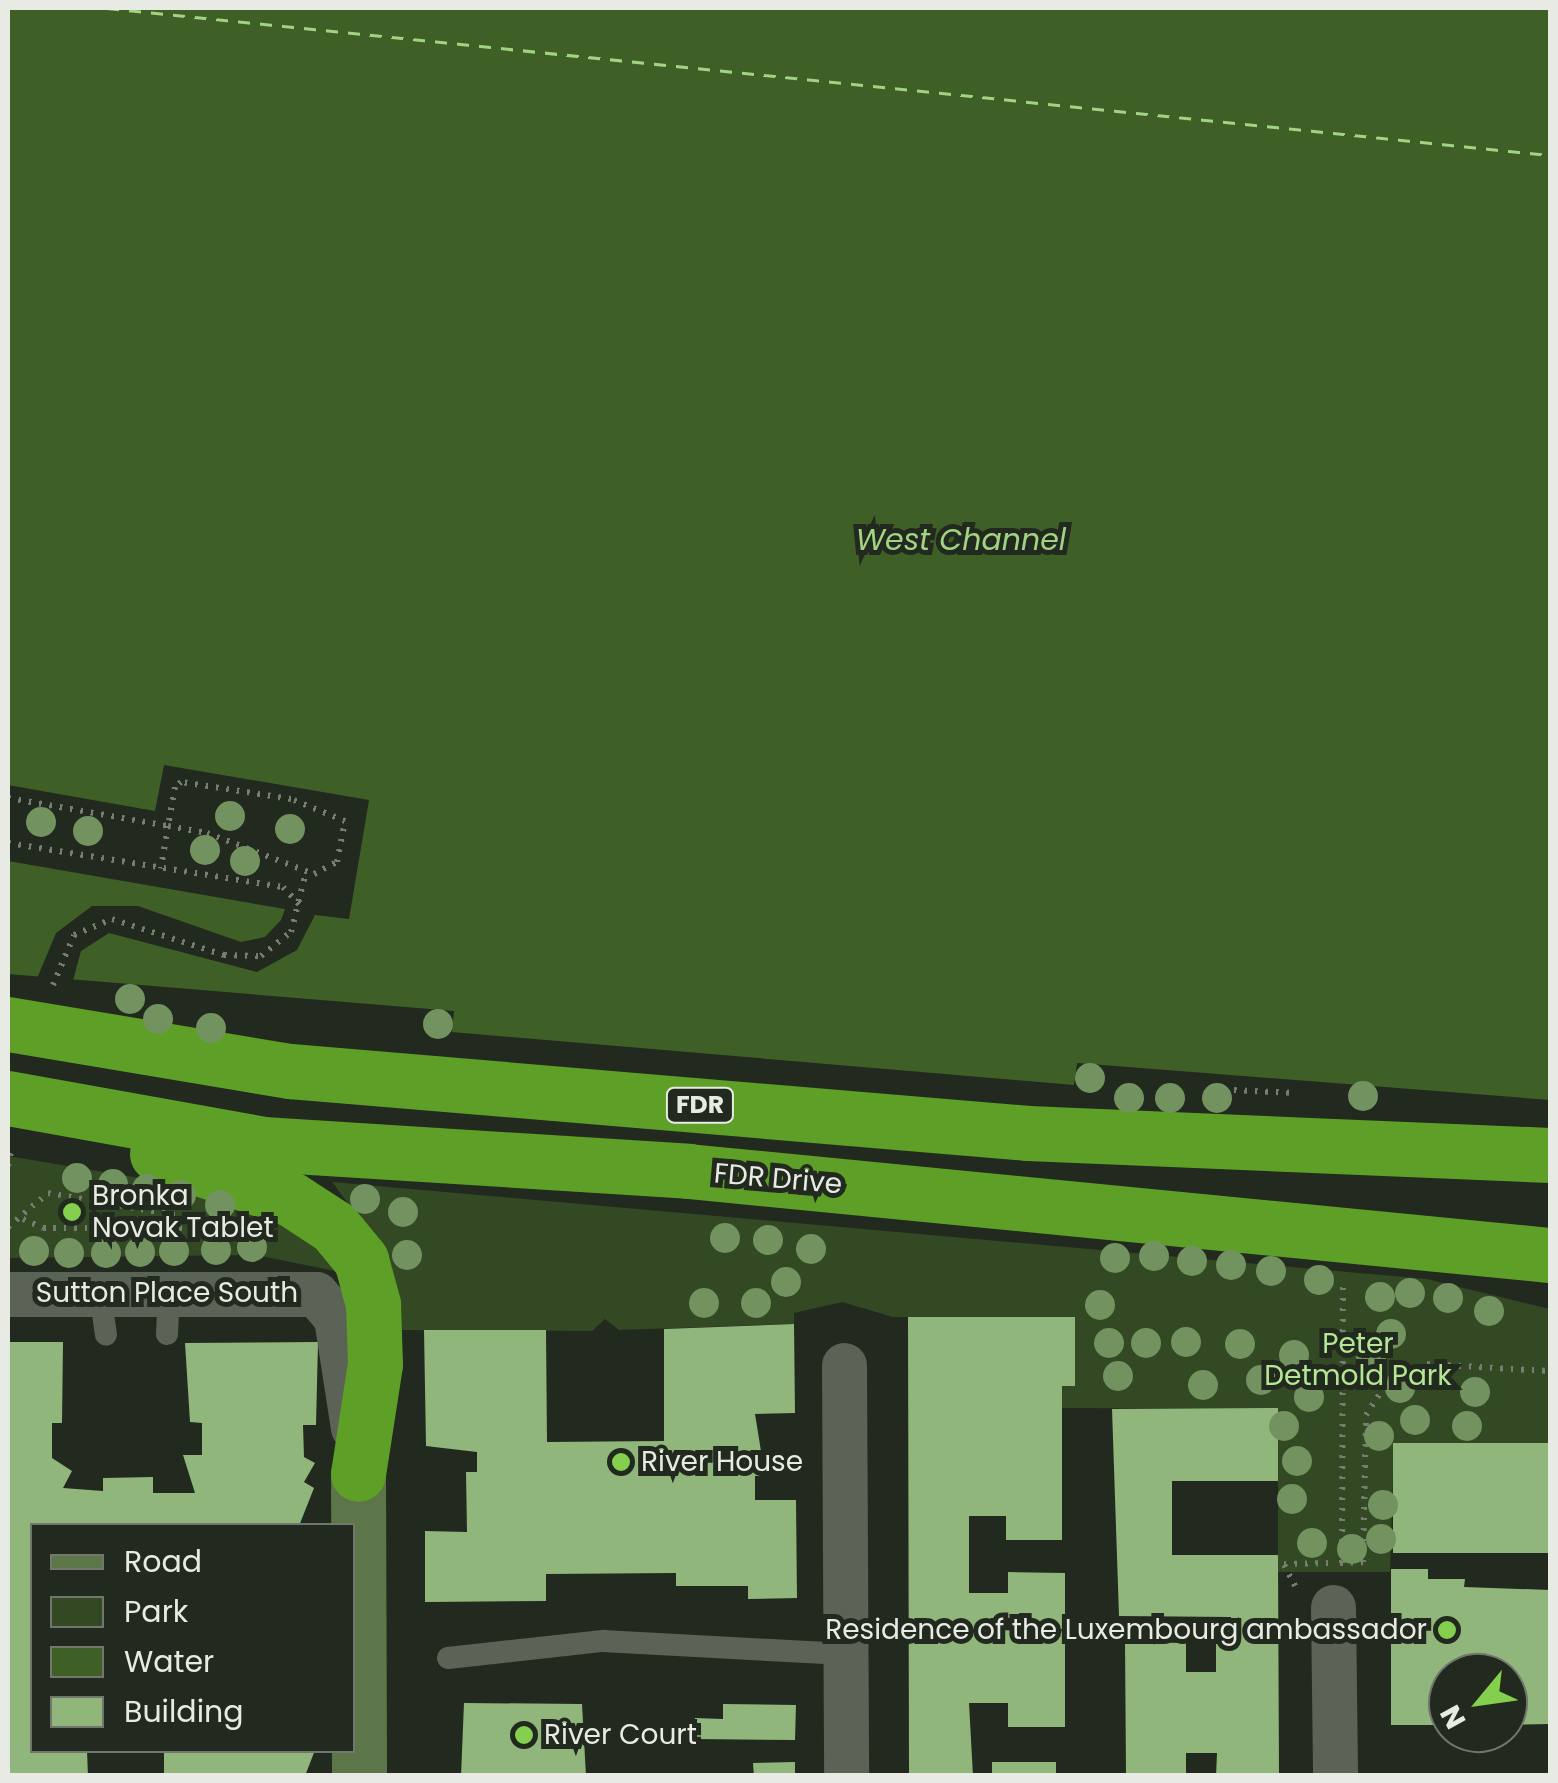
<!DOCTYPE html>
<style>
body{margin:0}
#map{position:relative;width:1558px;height:1783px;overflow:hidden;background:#22291e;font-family:Poppins,sans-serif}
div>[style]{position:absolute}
.green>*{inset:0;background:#324923}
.water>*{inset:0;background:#3e6027}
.pier>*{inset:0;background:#22291e}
.ferry>*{height:2.5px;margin-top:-1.25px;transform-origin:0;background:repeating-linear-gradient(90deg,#a1d482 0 12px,transparent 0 22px)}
.building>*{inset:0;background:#91b67b}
.path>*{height:6px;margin-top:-3px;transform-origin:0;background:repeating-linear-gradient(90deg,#787d74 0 2.5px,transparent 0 10.5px)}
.service>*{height:22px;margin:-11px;padding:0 11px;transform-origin:11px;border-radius:11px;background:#5b6357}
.minor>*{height:45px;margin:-22.5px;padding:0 22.5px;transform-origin:22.5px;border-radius:22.5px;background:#5b6357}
.secondary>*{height:55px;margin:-27.5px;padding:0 27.5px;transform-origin:27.5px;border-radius:27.5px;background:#5c7549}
.motorway>*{height:55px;margin:-27.5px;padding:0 27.5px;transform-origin:27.5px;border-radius:27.5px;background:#5ea027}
.trees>*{width:30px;height:30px;margin:-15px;border-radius:50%;background:#72925f}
.dots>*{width:28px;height:28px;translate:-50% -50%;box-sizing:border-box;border:5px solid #22291e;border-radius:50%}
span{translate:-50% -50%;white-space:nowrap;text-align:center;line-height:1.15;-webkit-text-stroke:10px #22291e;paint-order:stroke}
.shield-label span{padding:2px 8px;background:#22291e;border:2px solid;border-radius:8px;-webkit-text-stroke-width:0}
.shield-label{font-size:25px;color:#e7ebe4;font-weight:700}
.street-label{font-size:28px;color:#e7ebe4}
.poi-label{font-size:28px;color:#e7ebe4}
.left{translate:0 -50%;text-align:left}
.right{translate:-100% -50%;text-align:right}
.park-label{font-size:28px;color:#b4e794}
.water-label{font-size:30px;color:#a1d482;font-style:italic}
.frame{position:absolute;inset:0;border:10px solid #e7ebe4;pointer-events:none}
.legend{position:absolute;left:30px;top:1523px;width:325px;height:230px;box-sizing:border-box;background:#22291e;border:2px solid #71776d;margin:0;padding:12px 18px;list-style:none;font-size:30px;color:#e7ebe4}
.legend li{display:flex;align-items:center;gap:20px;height:50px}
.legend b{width:50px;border:2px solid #71776d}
.north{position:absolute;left:1428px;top:1653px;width:100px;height:100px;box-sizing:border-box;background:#22291e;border:2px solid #71776d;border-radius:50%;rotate:241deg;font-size:28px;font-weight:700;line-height:40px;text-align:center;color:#e7ebe4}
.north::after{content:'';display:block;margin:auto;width:35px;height:45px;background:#84cf4d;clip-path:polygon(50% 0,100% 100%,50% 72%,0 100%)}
</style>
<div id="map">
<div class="green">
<i style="clip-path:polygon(8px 1156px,200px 1188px,300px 1221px,335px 1271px,256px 1255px,8px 1258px)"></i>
<i style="clip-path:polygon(332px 1182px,1427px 1279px,1550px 1309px,1550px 1443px,1394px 1443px,1390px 1572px,1278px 1572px,1278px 1409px,1062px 1408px,1062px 1386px,1075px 1385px,1075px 1317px,893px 1317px,842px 1302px,794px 1313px,794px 1324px,619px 1330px,605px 1319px,592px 1331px,394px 1330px,365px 1226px)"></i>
</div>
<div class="water">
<i style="clip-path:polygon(8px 8px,1550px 8px,1550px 1100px,1077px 1063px,1074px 1085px,452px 1032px,454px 1011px,8px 974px)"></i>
</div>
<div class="pier">
<i style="clip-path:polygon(164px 765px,369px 800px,349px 919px,315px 915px,297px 950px,257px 972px,109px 933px,81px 951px,72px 984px,36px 981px,56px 933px,92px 906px,138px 906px,241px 942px,265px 937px,281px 920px,285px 909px,8px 861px,8px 785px,155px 811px)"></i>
</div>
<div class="ferry">
<i style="left:107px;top:8px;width:1450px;rotate:5.82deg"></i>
</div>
<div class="building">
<i style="clip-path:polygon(908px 1317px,1075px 1317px,1075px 1386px,1062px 1386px,1062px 1540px,1006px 1540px,1006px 1516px,969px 1516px,969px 1593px,1008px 1593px,1008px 1572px,1065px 1573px,1065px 1727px,1008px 1727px,1008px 1703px,969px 1703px,973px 1776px,909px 1776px)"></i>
<i style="clip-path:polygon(794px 1324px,795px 1413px,755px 1414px,765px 1476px,755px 1476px,755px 1500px,796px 1500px,797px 1598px,748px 1599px,748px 1586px,676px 1586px,676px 1573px,546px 1574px,546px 1601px,425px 1602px,425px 1531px,467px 1532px,466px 1472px,477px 1472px,477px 1452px,426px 1446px,424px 1330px,546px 1330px,547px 1442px,664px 1441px,664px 1329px)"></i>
<i style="clip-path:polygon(8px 1342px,63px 1342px,62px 1423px,52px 1423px,52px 1458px,72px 1471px,63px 1488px,103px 1491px,103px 1478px,153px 1477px,153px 1493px,195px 1493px,183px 1455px,202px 1455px,202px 1423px,190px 1422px,185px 1343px,318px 1342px,316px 1425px,303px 1425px,304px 1457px,315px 1463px,304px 1482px,314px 1488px,299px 1526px,32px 1526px,32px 1750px,87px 1750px,88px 1776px,8px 1776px)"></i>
<i style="clip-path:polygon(1278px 1408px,1278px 1481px,1172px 1481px,1172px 1555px,1278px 1555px,1279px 1776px,1216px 1776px,1217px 1753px,1186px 1753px,1186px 1776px,1126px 1776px,1125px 1642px,1186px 1643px,1186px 1672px,1216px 1672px,1216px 1630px,1231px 1630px,1231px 1617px,1119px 1616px,1112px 1409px)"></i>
<i style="clip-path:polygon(1393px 1443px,1550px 1443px,1550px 1553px,1393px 1553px)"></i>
<i style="clip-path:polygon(1391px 1569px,1428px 1569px,1428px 1579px,1465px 1579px,1464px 1587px,1550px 1590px,1550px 1724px,1508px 1725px,1508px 1673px,1448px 1673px,1448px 1725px,1391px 1725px)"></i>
<i style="clip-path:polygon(464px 1703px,582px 1704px,586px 1776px,461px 1776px)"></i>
<i style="clip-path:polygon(723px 1704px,796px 1705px,795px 1740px,694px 1739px,695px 1718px,723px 1719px)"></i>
<i style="clip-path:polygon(164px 1750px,315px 1750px,305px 1776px,164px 1776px)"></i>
<i style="clip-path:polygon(795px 1762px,795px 1776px,754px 1776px,753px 1763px)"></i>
<i style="clip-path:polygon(992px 1762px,1056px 1762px,1056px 1776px,992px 1776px)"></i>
</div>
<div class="path">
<i style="left:8px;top:798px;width:162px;rotate:9.9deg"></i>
<i style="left:168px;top:826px;width:40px;rotate:10deg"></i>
<i style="left:207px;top:833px;width:115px;rotate:21deg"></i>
<i style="left:314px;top:874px;width:26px;rotate:-28deg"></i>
<i style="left:337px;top:862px;width:42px;rotate:-79deg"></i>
<i style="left:345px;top:821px;width:58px;rotate:-157.8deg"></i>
<i style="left:291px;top:799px;width:111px;rotate:-171.2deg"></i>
<i style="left:181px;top:782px;width:8px;rotate:140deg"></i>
<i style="left:175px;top:787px;width:40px;rotate:100deg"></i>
<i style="left:168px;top:826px;width:43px;rotate:99.5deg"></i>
<i style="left:8px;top:843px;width:278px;rotate:9.1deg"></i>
<i style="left:283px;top:887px;width:26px;rotate:47deg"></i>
<i style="left:53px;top:985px;width:54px;rotate:-67.2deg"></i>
<i style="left:74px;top:935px;width:41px;rotate:-22.8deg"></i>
<i style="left:112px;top:919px;width:118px;rotate:17.8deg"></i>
<i style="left:224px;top:955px;width:37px;rotate:2deg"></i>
<i style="left:261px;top:956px;width:38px;rotate:-39deg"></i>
<i style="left:291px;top:932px;width:62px;rotate:-76deg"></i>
<i style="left:1213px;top:1089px;width:83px;rotate:2.8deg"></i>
<i style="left:8px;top:1166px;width:19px;rotate:-78deg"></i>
<i style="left:23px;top:1219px;width:22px;rotate:24deg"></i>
<i style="left:43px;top:1228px;width:180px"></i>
<i style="left:8px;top:1227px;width:52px;rotate:-40.4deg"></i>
<i style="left:48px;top:1193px;width:135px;rotate:9.8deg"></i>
<i style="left:1340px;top:1563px;width:23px;rotate:-2deg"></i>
<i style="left:1363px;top:1562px;width:147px;rotate:-88.8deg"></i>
<i style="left:1366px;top:1415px;width:43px;rotate:-57.4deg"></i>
<i style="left:1389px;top:1379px;width:41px;rotate:-21.5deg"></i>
<i style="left:1427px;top:1364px;width:123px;rotate:3.3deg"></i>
<i style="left:1342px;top:1563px;width:282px;rotate:-89.8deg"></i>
<i style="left:1295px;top:1586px;width:25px;rotate:-117deg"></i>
<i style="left:1284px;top:1564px;width:44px;rotate:-1.3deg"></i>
</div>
<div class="service">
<i style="left:100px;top:1292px;width:43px;rotate:82.1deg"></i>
<i style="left:167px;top:1334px;width:43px;rotate:-87.3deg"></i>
<i style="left:448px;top:1658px;width:156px;rotate:-6.3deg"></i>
<i style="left:603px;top:1641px;width:242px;rotate:3.1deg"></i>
</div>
<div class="minor">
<i style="left:8px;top:1294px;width:308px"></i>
<i style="left:316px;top:1294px;width:31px;rotate:50deg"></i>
<i style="left:336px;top:1318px;width:111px;rotate:81.2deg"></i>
<i style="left:844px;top:1365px;width:411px;rotate:89.7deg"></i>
<i style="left:1333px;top:1607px;width:169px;rotate:89.3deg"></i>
</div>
<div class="secondary">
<i style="left:358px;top:1474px;width:302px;rotate:89.8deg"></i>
</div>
<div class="motorway">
<i style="left:8px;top:1024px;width:286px;rotate:9.5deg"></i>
<i style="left:290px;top:1071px;width:741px;rotate:4.8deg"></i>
<i style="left:1028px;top:1133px;width:522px;rotate:2.41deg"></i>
<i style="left:8px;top:1098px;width:259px;rotate:10.2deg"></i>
<i style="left:263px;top:1144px;width:426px;rotate:3.6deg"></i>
<i style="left:688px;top:1171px;width:866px;rotate:5.57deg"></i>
<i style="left:157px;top:1154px;width:141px;rotate:18.6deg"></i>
<i style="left:291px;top:1199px;width:51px;rotate:33.1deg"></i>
<i style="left:334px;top:1227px;width:43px;rotate:50.7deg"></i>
<i style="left:361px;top:1260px;width:46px;rotate:74.7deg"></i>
<i style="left:373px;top:1304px;width:60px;rotate:88.1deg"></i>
<i style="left:375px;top:1364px;width:111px;rotate:98.8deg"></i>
</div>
<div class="trees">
<i style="left:230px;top:816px"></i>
<i style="left:41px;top:822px"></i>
<i style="left:290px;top:829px"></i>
<i style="left:88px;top:831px"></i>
<i style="left:205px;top:850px"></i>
<i style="left:245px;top:861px"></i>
<i style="left:130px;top:999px"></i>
<i style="left:158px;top:1019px"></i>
<i style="left:438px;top:1024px"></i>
<i style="left:211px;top:1028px"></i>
<i style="left:1090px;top:1078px"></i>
<i style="left:1363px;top:1096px"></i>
<i style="left:1129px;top:1098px"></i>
<i style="left:1170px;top:1098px"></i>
<i style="left:1217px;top:1098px"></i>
<i style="left:77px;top:1178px"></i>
<i style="left:113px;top:1184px"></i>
<i style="left:147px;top:1189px"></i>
<i style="left:181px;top:1195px"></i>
<i style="left:365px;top:1199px"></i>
<i style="left:220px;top:1205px"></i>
<i style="left:403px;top:1212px"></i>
<i style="left:725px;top:1238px"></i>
<i style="left:768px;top:1240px"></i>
<i style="left:252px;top:1247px"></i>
<i style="left:811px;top:1249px"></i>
<i style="left:216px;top:1250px"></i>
<i style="left:34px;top:1251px"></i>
<i style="left:174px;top:1251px"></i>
<i style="left:140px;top:1252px"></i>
<i style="left:69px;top:1253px"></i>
<i style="left:106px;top:1253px"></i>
<i style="left:407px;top:1255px"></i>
<i style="left:1154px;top:1256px"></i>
<i style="left:1115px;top:1258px"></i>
<i style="left:1192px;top:1261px"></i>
<i style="left:1231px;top:1265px"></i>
<i style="left:1271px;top:1271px"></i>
<i style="left:1319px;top:1280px"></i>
<i style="left:786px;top:1282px"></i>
<i style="left:1410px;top:1293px"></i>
<i style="left:1380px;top:1297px"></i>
<i style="left:1448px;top:1298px"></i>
<i style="left:704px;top:1303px"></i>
<i style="left:756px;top:1303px"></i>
<i style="left:1100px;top:1305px"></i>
<i style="left:1489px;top:1311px"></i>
<i style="left:1391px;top:1334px"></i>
<i style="left:1186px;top:1342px"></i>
<i style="left:1109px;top:1343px"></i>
<i style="left:1146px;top:1343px"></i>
<i style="left:1240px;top:1344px"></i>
<i style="left:1294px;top:1355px"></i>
<i style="left:1371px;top:1357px"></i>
<i style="left:1118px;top:1376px"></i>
<i style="left:1261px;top:1380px"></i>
<i style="left:1203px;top:1385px"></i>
<i style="left:1400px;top:1388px"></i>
<i style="left:1475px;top:1392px"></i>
<i style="left:1309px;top:1397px"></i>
<i style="left:1415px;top:1420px"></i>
<i style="left:1284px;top:1426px"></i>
<i style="left:1467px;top:1426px"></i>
<i style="left:1379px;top:1436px"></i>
<i style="left:1297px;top:1461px"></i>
<i style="left:1292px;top:1499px"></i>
<i style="left:1383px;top:1505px"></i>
<i style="left:1381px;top:1539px"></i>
<i style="left:1312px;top:1543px"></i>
<i style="left:1352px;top:1549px"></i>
</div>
<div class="dots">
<i style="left:72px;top:1212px;background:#84cf4d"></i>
<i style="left:621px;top:1462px;background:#84cf4d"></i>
<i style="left:1447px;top:1630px;background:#84cf4d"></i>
<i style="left:524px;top:1735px;background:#84cf4d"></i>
</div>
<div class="shield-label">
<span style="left:700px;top:1105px">FDR</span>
</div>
<div class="street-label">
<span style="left:778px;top:1179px;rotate:5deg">FDR Drive</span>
<span style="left:167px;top:1293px">Sutton Place South</span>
</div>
<div class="poi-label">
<span class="left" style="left:92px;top:1212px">Bronka<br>Novak Tablet</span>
<span class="left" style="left:641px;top:1462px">River House</span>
<span class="right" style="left:1427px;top:1630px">Residence of the Luxembourg ambassador</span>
<span class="left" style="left:544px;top:1735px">River Court</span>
</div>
<div class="park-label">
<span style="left:1358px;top:1360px">Peter<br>Detmold Park</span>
</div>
<div class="water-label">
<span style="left:961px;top:540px">West Channel</span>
</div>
<div class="frame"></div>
<ul class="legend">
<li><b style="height:12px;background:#5c7549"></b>Road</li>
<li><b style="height:28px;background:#324923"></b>Park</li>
<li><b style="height:28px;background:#3e6027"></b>Water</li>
<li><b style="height:28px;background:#91b67b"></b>Building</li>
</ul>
<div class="north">N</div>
</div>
